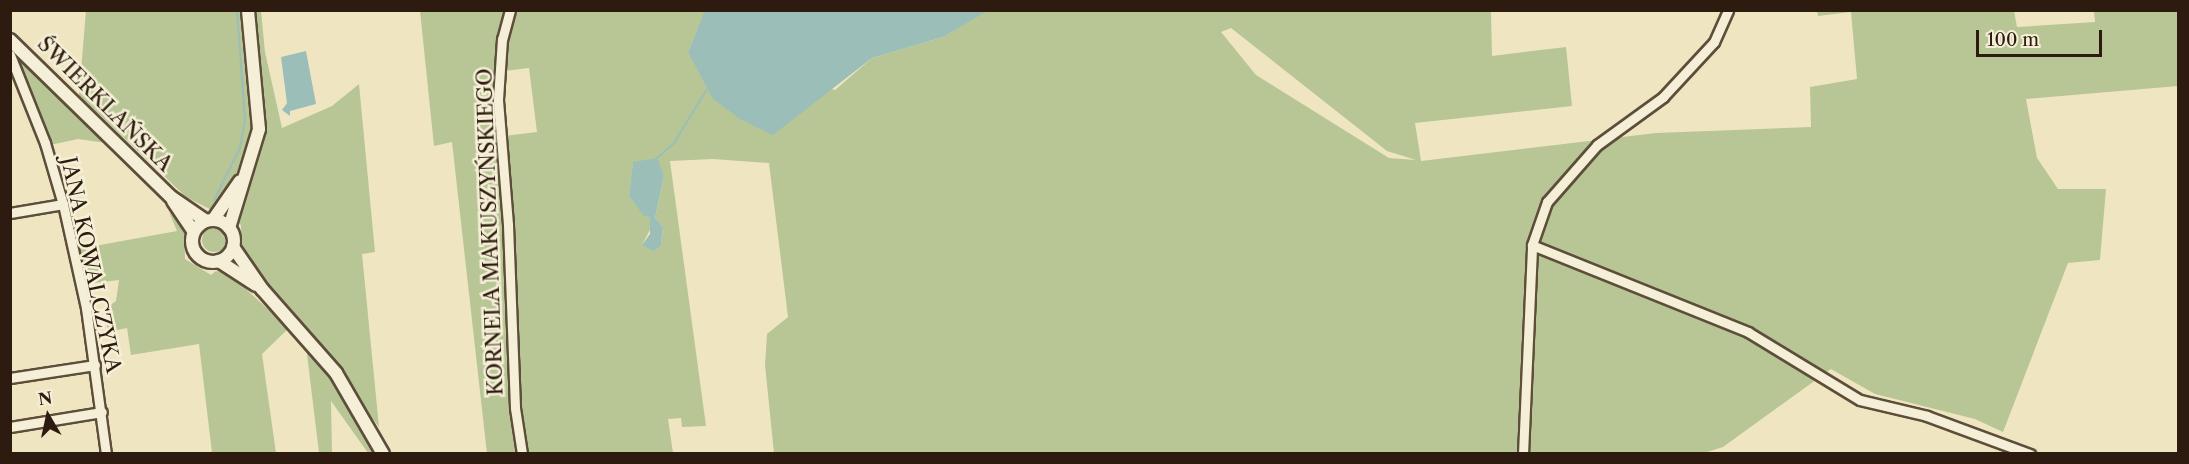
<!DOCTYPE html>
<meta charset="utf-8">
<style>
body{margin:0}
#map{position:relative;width:2189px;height:464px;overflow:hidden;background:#efe6c1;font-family:"Libre Caslon Text",serif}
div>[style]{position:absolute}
.green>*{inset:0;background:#b7c694}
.round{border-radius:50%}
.water>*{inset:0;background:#9bbeb9}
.stream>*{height:2px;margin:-1px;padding:0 1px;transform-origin:1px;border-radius:1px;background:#9bbeb9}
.roads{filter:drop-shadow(2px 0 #5d4e3b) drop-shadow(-2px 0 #5d4e3b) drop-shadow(0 2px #5d4e3b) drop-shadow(0 -2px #5d4e3b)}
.minor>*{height:9px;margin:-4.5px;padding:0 4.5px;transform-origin:4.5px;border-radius:4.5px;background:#f5efd7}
.tertiary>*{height:12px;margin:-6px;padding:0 6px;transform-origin:6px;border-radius:6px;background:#f5efd7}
.tertiary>.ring{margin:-6px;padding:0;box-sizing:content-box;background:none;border:12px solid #f5efd7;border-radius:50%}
span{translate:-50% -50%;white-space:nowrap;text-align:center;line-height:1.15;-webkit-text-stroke:5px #f5efd7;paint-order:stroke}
.street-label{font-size:21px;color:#2c1b0e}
.frame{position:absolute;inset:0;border:12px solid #2c1b0e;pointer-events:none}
.north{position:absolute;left:18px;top:386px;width:60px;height:60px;-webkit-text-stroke:4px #f5efd7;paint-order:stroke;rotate:351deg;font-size:16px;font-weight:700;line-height:24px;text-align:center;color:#2c1b0e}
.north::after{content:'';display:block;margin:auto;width:21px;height:27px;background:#2c1b0e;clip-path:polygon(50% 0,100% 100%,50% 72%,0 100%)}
.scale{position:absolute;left:1976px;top:30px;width:126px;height:27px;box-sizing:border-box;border:3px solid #2c1b0e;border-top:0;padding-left:8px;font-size:18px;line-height:21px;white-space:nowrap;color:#2c1b0e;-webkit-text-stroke:4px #f5efd7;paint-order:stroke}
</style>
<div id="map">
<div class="green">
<i style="clip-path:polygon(86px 10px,261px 11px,265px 52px,282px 128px,332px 106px,359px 84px,375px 252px,362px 254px,379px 427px,293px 311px,241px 254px,241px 225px,186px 197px,79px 95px)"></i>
<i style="clip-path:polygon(evenodd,987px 10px,1491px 11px,1492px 56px,1566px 47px,1572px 106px,1415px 123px,1421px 161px,1656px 133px,1811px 127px,1810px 87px,1857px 79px,1851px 12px,1818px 16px,1817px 11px,2014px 11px,2017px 27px,2095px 22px,2094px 11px,2178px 11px,2178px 86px,2026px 99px,2037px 158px,2058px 189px,2106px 189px,2100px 260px,2068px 263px,2003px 432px,1975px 419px,1875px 394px,1831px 369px,1723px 447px,1704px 453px,774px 453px,765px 365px,767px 334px,788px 317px,769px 163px,713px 159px,670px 161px,706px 426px,682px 427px,681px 418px,668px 419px,673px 453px,487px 454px,452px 142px,434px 146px,420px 11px,705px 11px,688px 52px,835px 90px,872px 58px,943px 37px,987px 10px,1231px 28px,1387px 151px,1416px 160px,1389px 158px,1256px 75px,1221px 32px,1231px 28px,987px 10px,529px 68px,537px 132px,503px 136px,500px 98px,503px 71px,529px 68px,987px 10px,633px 163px,664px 176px,655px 218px,663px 227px,661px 245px,642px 245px,652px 226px,650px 216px,644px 215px,629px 196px,633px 163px)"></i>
<i style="clip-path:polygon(19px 58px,106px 143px,78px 139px,50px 145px)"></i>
<i style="clip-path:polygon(169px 212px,184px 228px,185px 259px,211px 275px,216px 271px,229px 274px,289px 328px,262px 354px,276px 453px,212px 453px,199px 344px,131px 355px,127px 328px,108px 332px,105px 309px,116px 301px,119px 280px,85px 284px,78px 249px,177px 231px)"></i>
<i class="round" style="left:202px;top:228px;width:24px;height:24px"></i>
<i style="clip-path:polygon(306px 346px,341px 395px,374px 453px,368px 453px,331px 401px,332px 453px,319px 453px)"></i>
</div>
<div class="water">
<i style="clip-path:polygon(705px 10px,987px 10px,987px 11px,943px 37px,872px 58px,773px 135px,740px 119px,713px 99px,688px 52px)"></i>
<i style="clip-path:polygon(306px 51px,316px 104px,290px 111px,290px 116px,282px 110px,287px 103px,281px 57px)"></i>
<i style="clip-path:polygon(657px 158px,664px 176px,655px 218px,663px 227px,661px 245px,654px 251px,642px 245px,650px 234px,650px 217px,644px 216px,629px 196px,633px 162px)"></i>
</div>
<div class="stream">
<i style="left:657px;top:158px;width:23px;rotate:-41deg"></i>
<i style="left:674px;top:143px;width:63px;rotate:-58.6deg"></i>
<i style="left:214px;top:200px;width:58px;rotate:-63.4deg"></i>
<i style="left:240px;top:148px;width:29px;rotate:-80deg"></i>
<i style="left:245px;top:119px;width:109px;rotate:-94.2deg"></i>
</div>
<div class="roads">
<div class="minor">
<i style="left:510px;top:10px;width:30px;rotate:105deg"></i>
<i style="left:502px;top:39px;width:61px;rotate:93.8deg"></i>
<i style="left:498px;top:100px;width:125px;rotate:85.4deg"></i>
<i style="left:508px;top:225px;width:183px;rotate:87.8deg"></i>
<i style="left:515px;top:408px;width:47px;rotate:81.3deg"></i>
<i style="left:10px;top:55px;width:95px;rotate:68.3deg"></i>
<i style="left:45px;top:143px;width:64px;rotate:73.6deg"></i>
<i style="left:63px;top:204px;width:107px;rotate:77.5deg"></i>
<i style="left:86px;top:308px;width:147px;rotate:82.2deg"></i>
<i style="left:10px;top:213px;width:54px;rotate:-9.6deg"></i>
<i style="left:1532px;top:245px;width:233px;rotate:21.9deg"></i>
<i style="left:1748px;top:332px;width:131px;rotate:31.3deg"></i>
<i style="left:1860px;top:400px;width:69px;rotate:13.4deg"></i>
<i style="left:1927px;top:416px;width:110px;rotate:20.3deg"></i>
<i style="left:10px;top:378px;width:86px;rotate:-8.7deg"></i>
<i style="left:10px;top:427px;width:93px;rotate:-9.3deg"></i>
<i style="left:1523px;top:454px;width:209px;rotate:-87.5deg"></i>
<i style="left:1532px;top:245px;width:46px;rotate:-70.8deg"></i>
<i style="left:1547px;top:202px;width:76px;rotate:-48.7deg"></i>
<i style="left:1597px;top:145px;width:82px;rotate:-36deg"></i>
<i style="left:1663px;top:97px;width:75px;rotate:-47.2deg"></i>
<i style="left:1714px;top:42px;width:35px;rotate:-66deg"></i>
</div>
<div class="tertiary">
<i style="left:10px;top:40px;width:225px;rotate:44.3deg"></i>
<i style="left:171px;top:197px;width:42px;rotate:34.4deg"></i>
<i style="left:173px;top:201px;width:37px;rotate:56deg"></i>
<i style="left:213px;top:220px;width:47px;rotate:-55.3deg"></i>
<i class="ring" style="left:192px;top:220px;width:30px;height:30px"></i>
<i style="left:229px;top:228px;width:103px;rotate:-73.1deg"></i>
<i style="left:259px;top:129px;width:120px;rotate:-95.3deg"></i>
<i style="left:233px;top:247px;width:51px;rotate:55.4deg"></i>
<i style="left:262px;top:289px;width:112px;rotate:48.6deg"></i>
<i style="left:336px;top:373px;width:94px;rotate:59.9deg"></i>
<i style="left:219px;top:261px;width:44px;rotate:33deg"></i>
</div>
</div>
<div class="street-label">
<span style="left:105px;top:104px;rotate:45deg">ŚWIERKLAŃSKA</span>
<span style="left:490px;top:232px;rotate:-92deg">KORNELA MAKUSZYŃSKIEGO</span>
<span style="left:91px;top:265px;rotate:78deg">JANA KOWALCZYKA</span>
</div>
<div class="frame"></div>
<div class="north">N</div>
<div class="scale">100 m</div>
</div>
